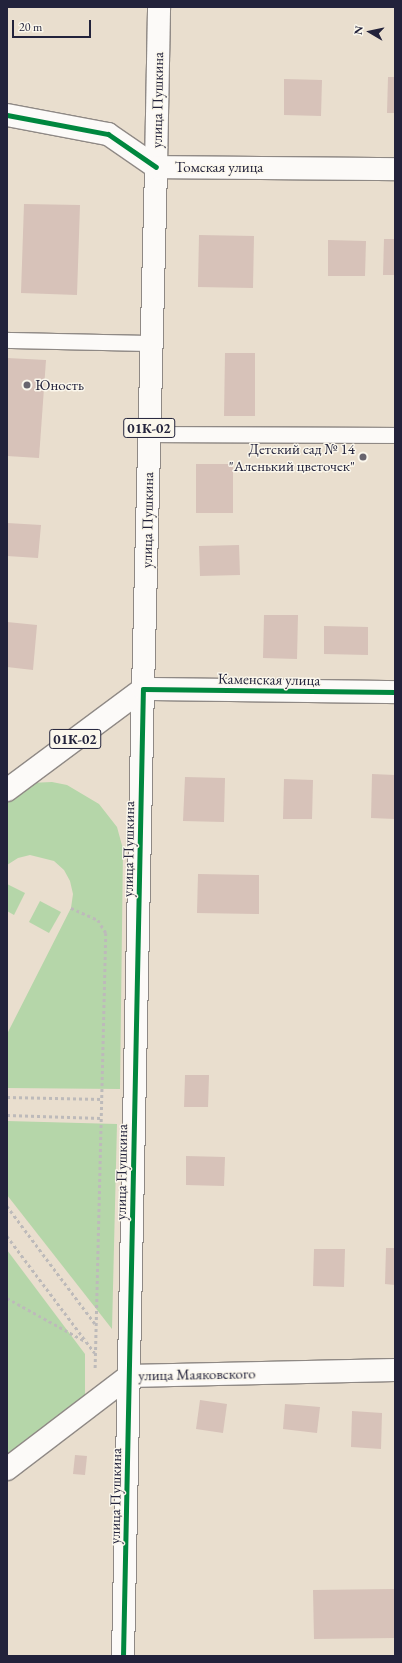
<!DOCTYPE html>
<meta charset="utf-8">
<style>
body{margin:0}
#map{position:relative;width:402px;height:1663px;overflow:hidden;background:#e9dece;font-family:"EB Garamond",serif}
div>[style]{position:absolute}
.green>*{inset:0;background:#b5d6a9}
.building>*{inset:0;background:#d7c2b9}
.path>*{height:2.5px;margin-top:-1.25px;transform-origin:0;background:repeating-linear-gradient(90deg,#bdbaba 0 3px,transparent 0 6px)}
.roads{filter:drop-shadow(1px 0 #8f8985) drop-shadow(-1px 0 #8f8985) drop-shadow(0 1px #8f8985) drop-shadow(0 -1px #8f8985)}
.service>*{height:15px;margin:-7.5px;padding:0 7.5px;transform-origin:7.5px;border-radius:7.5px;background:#fcfaf8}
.minor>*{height:22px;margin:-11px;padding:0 11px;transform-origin:11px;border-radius:11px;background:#fcfaf8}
.tertiary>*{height:22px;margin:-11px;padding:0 11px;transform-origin:11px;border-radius:11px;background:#fcfaf8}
.primary>*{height:22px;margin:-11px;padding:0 11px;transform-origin:11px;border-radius:11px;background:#fcfaf8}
.cycleway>*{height:5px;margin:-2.5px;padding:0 2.5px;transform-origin:2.5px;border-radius:2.5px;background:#00873e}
.dots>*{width:11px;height:11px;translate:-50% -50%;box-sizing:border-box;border:2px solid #fbf7ec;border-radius:50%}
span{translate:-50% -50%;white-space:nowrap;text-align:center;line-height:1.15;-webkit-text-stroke:3px #fbf7ec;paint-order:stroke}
.shield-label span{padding:1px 3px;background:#fbf7ec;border:1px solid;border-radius:3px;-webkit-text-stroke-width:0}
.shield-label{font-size:14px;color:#22223b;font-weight:700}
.street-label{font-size:15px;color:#22223b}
.poi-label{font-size:15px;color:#22223b}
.left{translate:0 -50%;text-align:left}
.right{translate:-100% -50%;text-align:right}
.frame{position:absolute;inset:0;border:8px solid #22223b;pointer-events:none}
.north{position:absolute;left:350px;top:12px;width:40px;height:40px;-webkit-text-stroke:3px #fbf7ec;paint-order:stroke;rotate:279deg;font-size:11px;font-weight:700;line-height:16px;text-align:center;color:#22223b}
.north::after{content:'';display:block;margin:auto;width:14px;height:18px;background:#22223b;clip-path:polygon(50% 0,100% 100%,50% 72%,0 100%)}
.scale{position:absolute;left:12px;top:20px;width:79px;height:18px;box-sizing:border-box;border:2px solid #22223b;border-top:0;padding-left:5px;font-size:12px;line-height:14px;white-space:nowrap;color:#22223b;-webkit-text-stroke:3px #fbf7ec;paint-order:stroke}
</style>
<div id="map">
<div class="green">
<i style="clip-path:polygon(52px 782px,67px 785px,99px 804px,117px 827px,123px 849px,120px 1089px,7px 1088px,7px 1034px,71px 908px,73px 894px,70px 881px,64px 870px,54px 861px,30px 855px,18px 858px,7px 865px,7px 799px,29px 783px)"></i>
<i style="clip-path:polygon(7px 884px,25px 893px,14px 915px,7px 911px)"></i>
<i style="clip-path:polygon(40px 901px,61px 912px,49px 933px,29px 922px)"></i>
<i style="clip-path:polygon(7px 1121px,117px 1124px,112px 1329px,7px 1195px)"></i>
<i style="clip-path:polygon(7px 1250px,85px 1354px,85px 1397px,7px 1457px)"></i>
</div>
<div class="building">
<i style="clip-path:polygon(388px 77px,395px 77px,395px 113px,387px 113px)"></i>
<i style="clip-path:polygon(284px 79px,322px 80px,321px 116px,284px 115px)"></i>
<i style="clip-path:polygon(24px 204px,80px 205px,77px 295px,21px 293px)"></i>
<i style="clip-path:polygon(199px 235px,254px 236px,253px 288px,198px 287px)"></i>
<i style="clip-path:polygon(384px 239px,395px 239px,395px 275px,383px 275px)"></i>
<i style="clip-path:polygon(328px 240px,366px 241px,365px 276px,328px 276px)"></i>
<i style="clip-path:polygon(225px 353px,255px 353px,255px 416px,224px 416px)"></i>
<i style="clip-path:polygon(7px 358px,46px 360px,39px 458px,7px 456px)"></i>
<i style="clip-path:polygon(196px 464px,233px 464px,233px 513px,196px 513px)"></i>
<i style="clip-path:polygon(7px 523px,41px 525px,38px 558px,7px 556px)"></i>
<i style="clip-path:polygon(239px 545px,240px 575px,200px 576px,199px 546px)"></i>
<i style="clip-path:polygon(264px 615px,298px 615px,297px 659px,263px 658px)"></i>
<i style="clip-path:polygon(7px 622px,37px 625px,33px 670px,7px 667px)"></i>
<i style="clip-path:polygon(324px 626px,368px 627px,368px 655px,324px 654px)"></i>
<i style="clip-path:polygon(372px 774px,395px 775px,395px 819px,371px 818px)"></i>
<i style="clip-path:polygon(185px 777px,225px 778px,224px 822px,183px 821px)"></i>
<i style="clip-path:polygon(284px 779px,313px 780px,312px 819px,283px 819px)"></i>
<i style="clip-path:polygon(198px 874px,259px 875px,259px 914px,197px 913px)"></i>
<i style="clip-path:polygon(185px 1075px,209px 1075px,208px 1107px,184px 1107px)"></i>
<i style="clip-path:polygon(186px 1156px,225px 1157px,224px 1186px,186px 1185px)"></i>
<i style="clip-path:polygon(386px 1248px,395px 1248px,395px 1285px,385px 1284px)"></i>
<i style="clip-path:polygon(314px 1249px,345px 1249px,344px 1287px,313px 1286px)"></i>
<i style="clip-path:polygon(200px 1400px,227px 1404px,223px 1433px,196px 1429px)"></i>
<i style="clip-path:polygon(285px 1404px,320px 1407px,317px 1433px,283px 1429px)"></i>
<i style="clip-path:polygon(352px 1411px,382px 1413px,381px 1449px,351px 1447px)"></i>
<i style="clip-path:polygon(75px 1455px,87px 1456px,85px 1475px,73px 1474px)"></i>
<i style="clip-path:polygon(395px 1589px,395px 1638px,314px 1639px,313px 1590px)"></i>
</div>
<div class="path">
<i style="left:71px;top:908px;width:30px;rotate:24deg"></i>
<i style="left:98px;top:920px;width:15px;rotate:58deg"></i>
<i style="left:106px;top:933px;width:437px;rotate:91.4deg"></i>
<i style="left:7px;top:1097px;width:95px;rotate:1.2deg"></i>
<i style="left:7px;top:1115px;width:94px;rotate:1.8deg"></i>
<i style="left:7px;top:1206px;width:149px;rotate:53.2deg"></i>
<i style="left:7px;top:1236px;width:146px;rotate:53.1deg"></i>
<i style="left:7px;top:1298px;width:89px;rotate:28.9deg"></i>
</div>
<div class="roads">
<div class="service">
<i style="left:7px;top:340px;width:145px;rotate:1.2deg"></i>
<i style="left:149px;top:434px;width:246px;rotate:0.2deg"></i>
</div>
<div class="minor">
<i style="left:7px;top:115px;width:103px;rotate:10.7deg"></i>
<i style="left:108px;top:134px;width:58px;rotate:34.5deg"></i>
<i style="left:143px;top:689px;width:252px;rotate:0.7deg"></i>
<i style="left:7px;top:1469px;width:153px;rotate:-37.3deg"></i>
<i style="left:129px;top:1376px;width:266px;rotate:-1.3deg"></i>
</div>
<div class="tertiary">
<i style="left:156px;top:167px;width:160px;rotate:-88.9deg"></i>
<i style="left:123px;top:1656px;width:967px;rotate:-88.82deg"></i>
</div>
<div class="primary">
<i style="left:7px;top:790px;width:169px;rotate:-36.6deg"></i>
<i style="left:143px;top:689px;width:522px;rotate:-88.57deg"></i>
<i style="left:156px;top:167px;width:239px;rotate:0.5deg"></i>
</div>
</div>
<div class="cycleway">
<i style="left:7px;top:115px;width:103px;rotate:10.7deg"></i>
<i style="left:108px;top:134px;width:58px;rotate:34.5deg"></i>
<i style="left:123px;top:1656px;width:967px;rotate:-88.82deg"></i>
<i style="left:143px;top:689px;width:252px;rotate:0.7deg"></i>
</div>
<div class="dots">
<i style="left:27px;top:385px;background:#68646e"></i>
<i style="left:363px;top:457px;background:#68646e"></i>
</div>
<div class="shield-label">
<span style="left:149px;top:428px">01К-02</span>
<span style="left:75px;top:739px">01К-02</span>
</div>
<div class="street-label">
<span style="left:157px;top:100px;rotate:-89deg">улица Пушкина</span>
<span style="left:219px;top:167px">Томская улица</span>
<span style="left:147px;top:520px;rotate:-89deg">улица Пушкина</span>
<span style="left:269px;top:679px;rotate:1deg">Каменская улица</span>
<span style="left:128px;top:849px;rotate:-89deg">улица Пушкина</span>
<span style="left:121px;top:1172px;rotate:-89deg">улица Пушкина</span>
<span style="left:197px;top:1374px;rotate:-1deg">улица Маяковского</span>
<span style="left:115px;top:1496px;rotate:-89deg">улица Пушкина</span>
</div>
<div class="poi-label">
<span class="left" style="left:35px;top:385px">Юность</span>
<span class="right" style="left:355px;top:457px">Детский сад № 14<br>"Аленький цветочек"</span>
</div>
<div class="frame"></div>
<div class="north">N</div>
<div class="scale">20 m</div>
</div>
